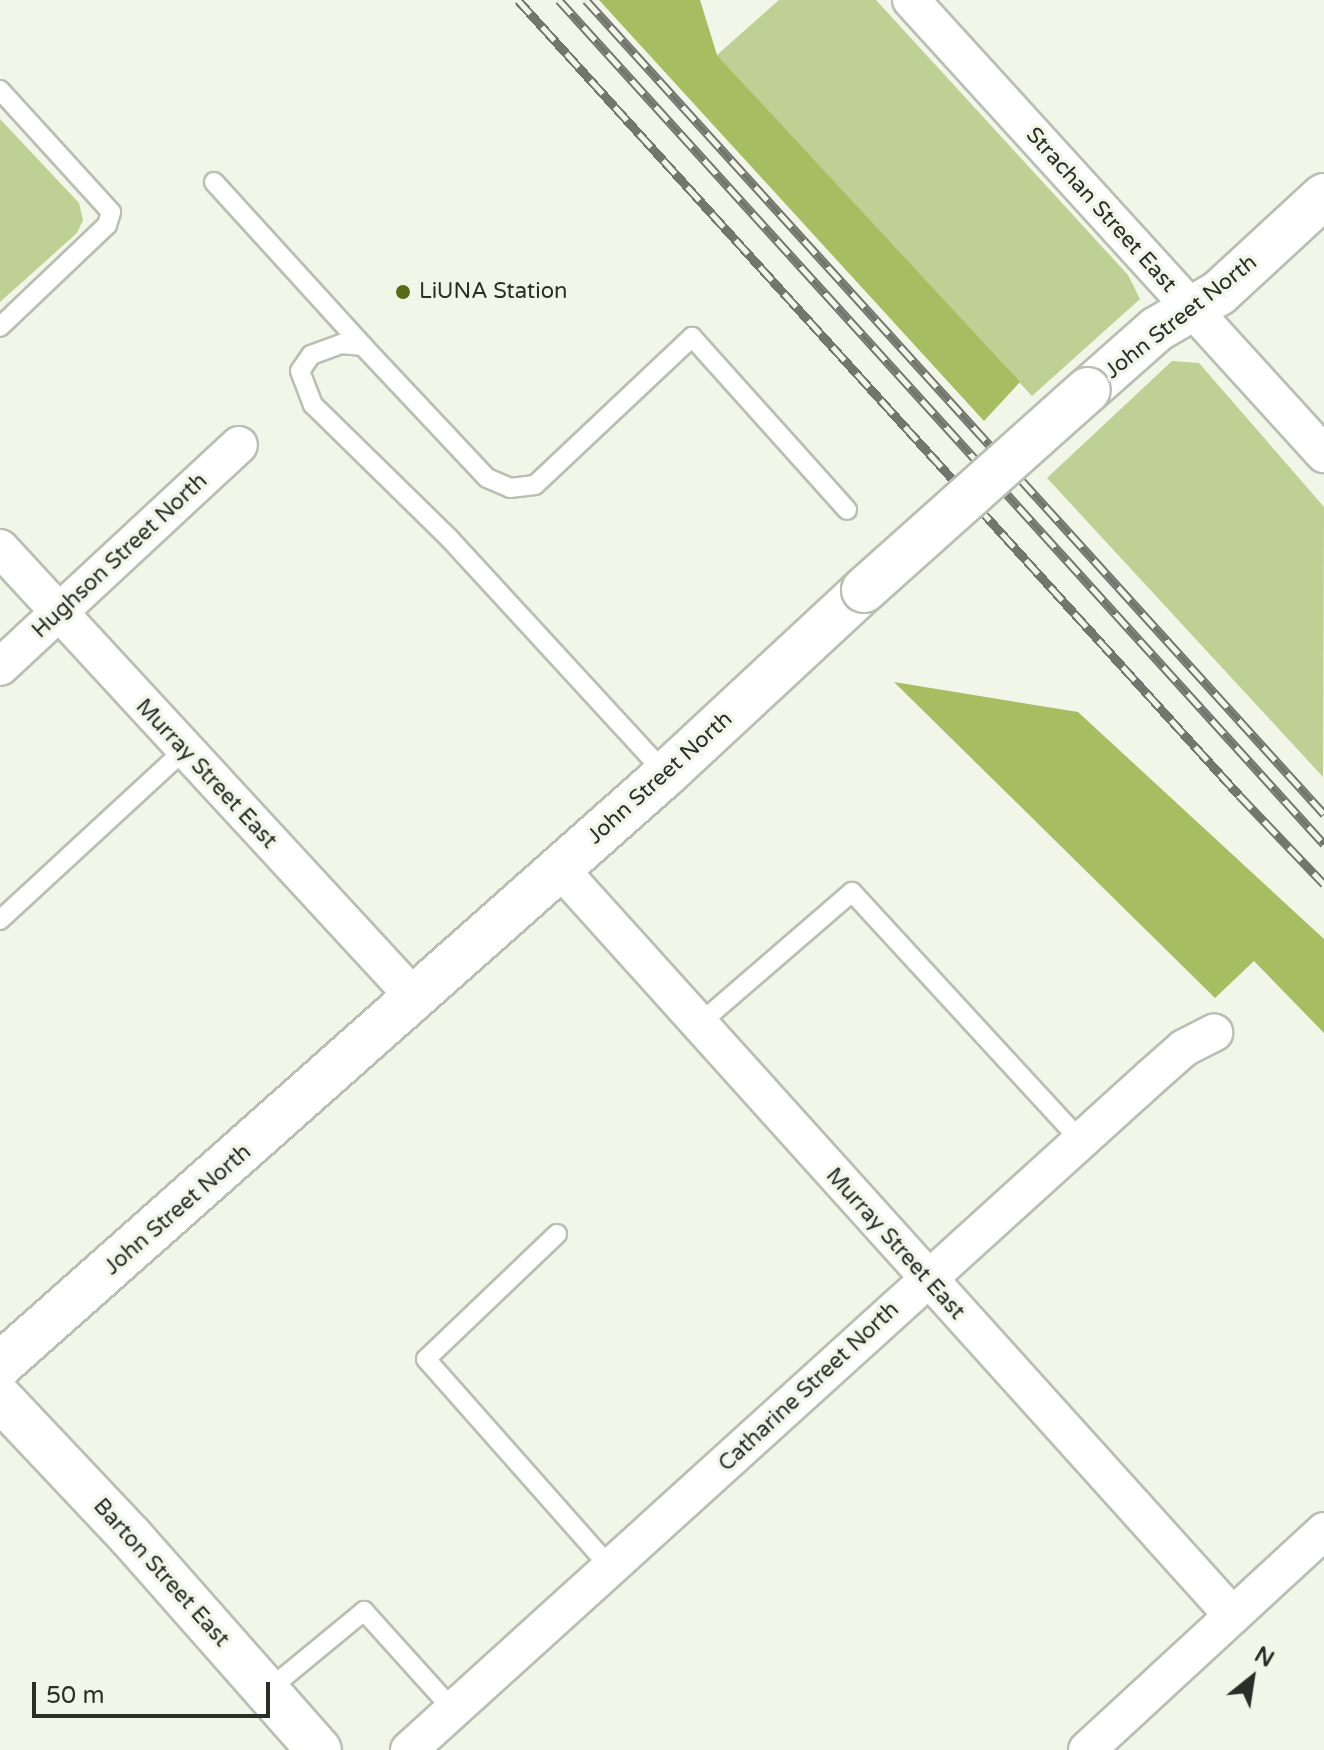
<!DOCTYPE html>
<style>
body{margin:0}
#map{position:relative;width:1324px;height:1750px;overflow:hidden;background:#f2f6e9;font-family:"Varela Round",sans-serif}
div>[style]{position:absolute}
.green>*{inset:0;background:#bed093}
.forest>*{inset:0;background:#a6be61}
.roads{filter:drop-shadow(2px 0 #bbbfb3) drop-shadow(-2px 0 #bbbfb3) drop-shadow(0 2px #bbbfb3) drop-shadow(0 -2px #bbbfb3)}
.lane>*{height:18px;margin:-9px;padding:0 9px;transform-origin:9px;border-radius:9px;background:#fff}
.street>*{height:36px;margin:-18px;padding:0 18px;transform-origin:18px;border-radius:18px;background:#fff}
.secondary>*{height:44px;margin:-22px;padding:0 22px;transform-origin:22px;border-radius:22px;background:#fff}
.rail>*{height:9px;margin-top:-4.5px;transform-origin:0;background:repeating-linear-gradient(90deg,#f2f6e9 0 18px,#74766e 0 36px);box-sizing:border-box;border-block:2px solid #74766e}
.bridges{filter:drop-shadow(2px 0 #bbbfb3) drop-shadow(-2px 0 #bbbfb3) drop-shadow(0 2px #bbbfb3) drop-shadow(0 -2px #bbbfb3)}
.secondary-bridge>*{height:44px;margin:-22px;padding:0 22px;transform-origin:22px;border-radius:22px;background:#fff}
.dots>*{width:22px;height:22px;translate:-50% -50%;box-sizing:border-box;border:4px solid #f2f6e9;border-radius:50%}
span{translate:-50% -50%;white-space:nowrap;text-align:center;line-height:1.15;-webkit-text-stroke:7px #f2f6e9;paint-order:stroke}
.street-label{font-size:22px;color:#2b2d28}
.poi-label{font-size:22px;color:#2b2d28}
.left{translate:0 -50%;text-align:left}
.north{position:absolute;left:1212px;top:1638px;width:80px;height:80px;-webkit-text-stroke:6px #f2f6e9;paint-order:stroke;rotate:30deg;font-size:22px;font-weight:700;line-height:32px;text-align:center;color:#2b2d28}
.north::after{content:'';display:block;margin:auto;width:28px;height:36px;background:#2b2d28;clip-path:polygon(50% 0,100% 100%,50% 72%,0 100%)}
.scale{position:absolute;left:32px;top:1682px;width:238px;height:36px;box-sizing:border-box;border:4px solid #2b2d28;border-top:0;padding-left:10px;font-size:24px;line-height:28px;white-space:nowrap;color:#2b2d28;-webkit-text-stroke:6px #f2f6e9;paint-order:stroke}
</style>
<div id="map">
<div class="green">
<i style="clip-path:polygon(779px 0,876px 0,1128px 275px,1140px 299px,1032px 396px,717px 55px)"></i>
<i style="clip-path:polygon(0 119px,79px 203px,83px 220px,77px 233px,0 302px)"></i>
<i style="clip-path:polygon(1172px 361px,1199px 363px,1324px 507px,1323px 777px,1047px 478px)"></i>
</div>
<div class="forest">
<i style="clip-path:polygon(599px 0,700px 0,717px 55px,1020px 382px,984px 421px)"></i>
<i style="clip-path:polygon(894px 682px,1078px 712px,1324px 939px,1324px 1033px,1254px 961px,1215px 998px)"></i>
</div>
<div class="roads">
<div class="lane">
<i style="left:0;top:90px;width:165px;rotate:47.7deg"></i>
<i style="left:111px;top:212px;width:14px;rotate:107deg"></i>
<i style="left:107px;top:225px;width:148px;rotate:136.4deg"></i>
<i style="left:214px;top:182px;width:222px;rotate:47.7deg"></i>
<i style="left:666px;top:774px;width:319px;rotate:-132.6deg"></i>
<i style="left:450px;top:539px;width:192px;rotate:-135.6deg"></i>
<i style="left:313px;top:405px;width:36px;rotate:-111deg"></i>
<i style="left:300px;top:371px;width:19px;rotate:-55deg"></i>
<i style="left:311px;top:355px;width:32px;rotate:-20deg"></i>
<i style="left:341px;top:344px;width:22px;rotate:5deg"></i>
<i style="left:363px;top:346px;width:181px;rotate:46.8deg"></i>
<i style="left:487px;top:478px;width:25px;rotate:23deg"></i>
<i style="left:510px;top:488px;width:25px;rotate:-7deg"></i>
<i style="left:535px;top:485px;width:216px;rotate:-43.3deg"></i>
<i style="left:692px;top:337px;width:232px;rotate:48.1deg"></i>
<i style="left:0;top:920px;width:251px;rotate:-42.7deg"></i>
<i style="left:699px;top:1024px;width:202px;rotate:-40.8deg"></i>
<i style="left:852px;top:892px;width:338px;rotate:47.4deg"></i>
<i style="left:557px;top:1234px;width:181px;rotate:136.3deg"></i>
<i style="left:426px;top:1359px;width:279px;rotate:48.5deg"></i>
<i style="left:267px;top:1691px;width:126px;rotate:-39.5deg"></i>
<i style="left:364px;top:1611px;width:135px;rotate:48deg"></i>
</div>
<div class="street">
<i style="left:911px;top:0;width:614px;rotate:47.71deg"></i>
<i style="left:0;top:548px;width:612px;rotate:47.32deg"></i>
<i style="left:0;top:667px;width:326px;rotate:-42.9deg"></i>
<i style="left:560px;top:869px;width:1005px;rotate:47.98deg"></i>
<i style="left:409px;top:1750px;width:1000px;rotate:-42.2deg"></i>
<i style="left:1150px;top:1078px;width:45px;rotate:-41.4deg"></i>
<i style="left:1184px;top:1048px;width:34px;rotate:-27deg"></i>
<i style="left:1087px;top:1750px;width:323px;rotate:-42.7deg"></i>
</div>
<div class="secondary">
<i style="left:1088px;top:390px;width:92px;rotate:-41.5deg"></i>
<i style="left:1157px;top:329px;width:72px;rotate:-30.1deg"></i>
<i style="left:1219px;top:293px;width:143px;rotate:-42.7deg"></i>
<i style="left:0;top:1365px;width:890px;rotate:-41.59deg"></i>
<i style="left:666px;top:774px;width:270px;rotate:-42.9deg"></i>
<i style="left:0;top:1398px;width:191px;rotate:46.7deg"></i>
<i style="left:131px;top:1537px;width:284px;rotate:48.6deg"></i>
</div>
</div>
<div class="rail">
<i style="left:518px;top:0;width:1073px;rotate:47.79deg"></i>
<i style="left:1239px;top:795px;width:123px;rotate:46.3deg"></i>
<i style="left:559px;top:0;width:1139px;rotate:47.81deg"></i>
<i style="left:586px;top:0;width:1099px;rotate:47.8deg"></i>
</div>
<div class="bridges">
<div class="secondary-bridge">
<i style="left:864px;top:590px;width:300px;rotate:-41.8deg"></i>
</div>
</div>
<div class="dots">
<i style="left:403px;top:292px;background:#5a6c18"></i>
</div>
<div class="street-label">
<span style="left:1101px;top:210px;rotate:48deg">Strachan Street East</span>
<span style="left:1181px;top:317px;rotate:-38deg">John Street North</span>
<span style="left:120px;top:556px;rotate:-43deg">Hughson Street North</span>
<span style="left:206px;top:774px;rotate:47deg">Murray Street East</span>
<span style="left:660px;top:778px;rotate:-42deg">John Street North</span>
<span style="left:178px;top:1210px;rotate:-41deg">John Street North</span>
<span style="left:895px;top:1244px;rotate:48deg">Murray Street East</span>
<span style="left:809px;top:1387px;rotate:-43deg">Catharine Street North</span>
<span style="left:161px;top:1573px;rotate:48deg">Barton Street East</span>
</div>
<div class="poi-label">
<span class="left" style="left:419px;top:292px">LiUNA Station</span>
</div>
<div class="north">N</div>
<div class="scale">50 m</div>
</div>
